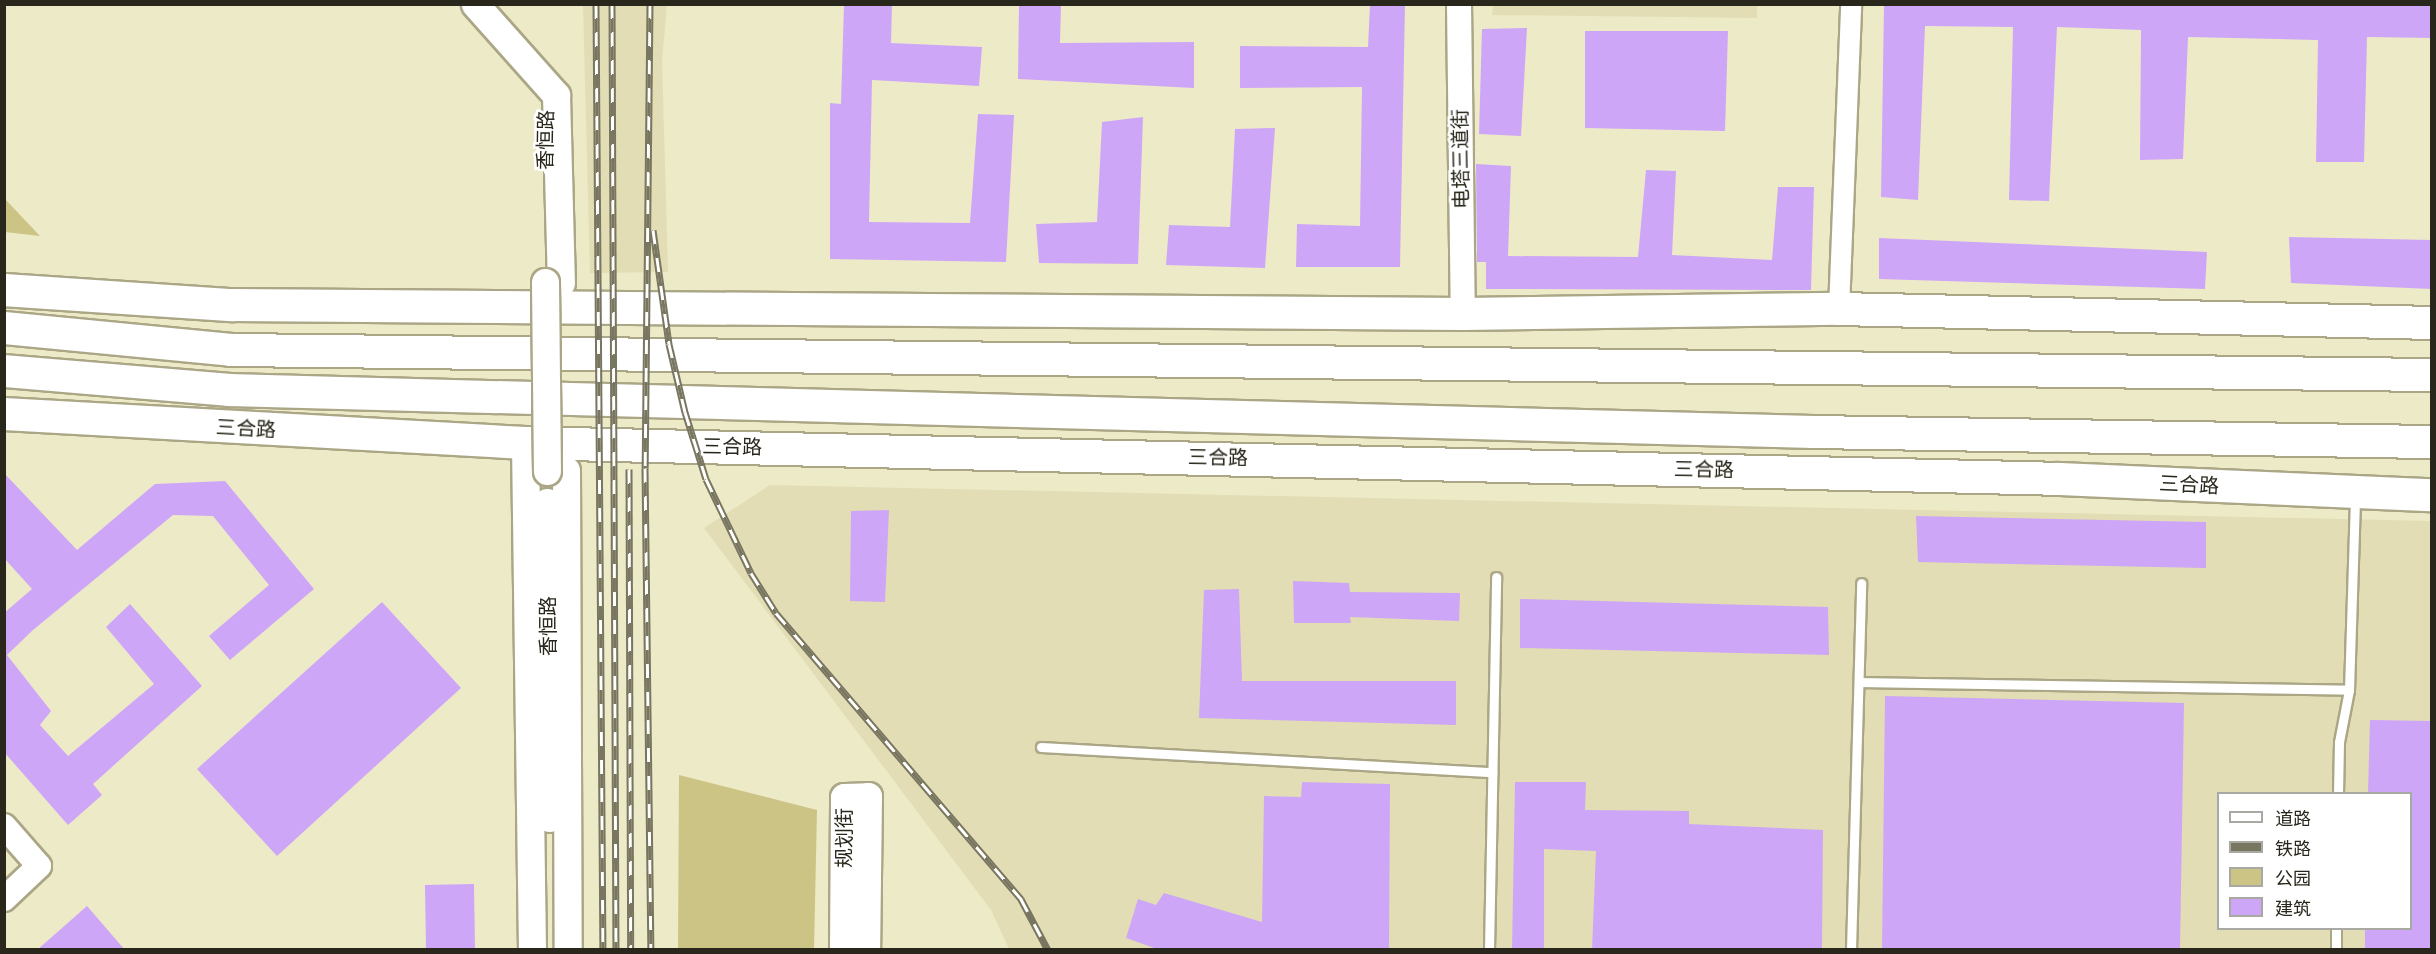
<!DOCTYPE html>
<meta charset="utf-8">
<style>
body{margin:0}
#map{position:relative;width:2436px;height:954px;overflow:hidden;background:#edeac8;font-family:Montserrat,"Noto Sans SC",sans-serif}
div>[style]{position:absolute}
.built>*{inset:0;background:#e2ddb4}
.green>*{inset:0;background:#cbc485}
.building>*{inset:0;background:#cea6f8}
.roads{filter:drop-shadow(2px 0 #aaa686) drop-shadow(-2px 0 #aaa686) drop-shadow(0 2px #aaa686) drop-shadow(0 -2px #aaa686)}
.service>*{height:9px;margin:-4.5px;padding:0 4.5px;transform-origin:4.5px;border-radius:4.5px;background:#fff}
.minor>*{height:20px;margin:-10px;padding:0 10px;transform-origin:10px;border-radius:10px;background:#fff}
.tertiary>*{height:24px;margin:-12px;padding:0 12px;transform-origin:12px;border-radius:12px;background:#fff}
.secondary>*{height:27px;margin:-13.5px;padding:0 13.5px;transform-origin:13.5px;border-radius:13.5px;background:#fff}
.trunk>*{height:32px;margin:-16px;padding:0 16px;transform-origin:16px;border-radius:16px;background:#fff}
.rail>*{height:7px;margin-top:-3.5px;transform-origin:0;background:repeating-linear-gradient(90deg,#fff 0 14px,#787560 0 28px);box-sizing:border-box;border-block:2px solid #787560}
.bridges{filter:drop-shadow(2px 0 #aaa686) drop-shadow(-2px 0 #aaa686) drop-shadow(0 2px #aaa686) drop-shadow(0 -2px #aaa686)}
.secondary-bridge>*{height:27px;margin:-13.5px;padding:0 13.5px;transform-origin:13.5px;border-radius:13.5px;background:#fff}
span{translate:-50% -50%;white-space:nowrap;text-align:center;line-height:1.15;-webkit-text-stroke:5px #fff;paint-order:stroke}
.street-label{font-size:20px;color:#29271b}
.frame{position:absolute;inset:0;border:6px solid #29271b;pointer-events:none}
.legend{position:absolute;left:2217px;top:792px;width:195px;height:138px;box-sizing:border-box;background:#fff;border:2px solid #a9a9a4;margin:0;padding:8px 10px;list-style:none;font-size:18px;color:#29271b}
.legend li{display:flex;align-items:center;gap:12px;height:30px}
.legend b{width:30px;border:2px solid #a9a9a4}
</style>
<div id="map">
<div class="built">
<i style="clip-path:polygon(1493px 4px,1757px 5px,1757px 18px,1492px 15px)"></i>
<i style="clip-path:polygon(583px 5px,667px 5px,662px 60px,668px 272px,590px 273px)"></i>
<i style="clip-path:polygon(evenodd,770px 485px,2431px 521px,2431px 949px,1009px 949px,991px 910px,704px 528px,770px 485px,2218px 794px,2410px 794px,2410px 928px,2218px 928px,2218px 794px)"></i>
</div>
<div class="green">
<i style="clip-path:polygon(4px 199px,5px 199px,40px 236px,5px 232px)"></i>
<i style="clip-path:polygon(679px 775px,817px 810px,814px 949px,678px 949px)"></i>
</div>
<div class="building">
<i style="clip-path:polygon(844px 4px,892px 4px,891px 43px,982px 47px,979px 86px,872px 80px,869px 222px,970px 223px,978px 114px,1014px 115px,1006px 262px,830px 259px,830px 103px,841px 104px)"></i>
<i style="clip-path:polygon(1019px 4px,1061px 4px,1060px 43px,1194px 42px,1194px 88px,1018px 79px)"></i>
<i style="clip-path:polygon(1370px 4px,1405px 4px,1400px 267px,1296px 267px,1297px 224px,1360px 226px,1362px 87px,1240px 88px,1240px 46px,1368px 47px)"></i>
<i style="clip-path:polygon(1884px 4px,2432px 4px,2432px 38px,2367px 37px,2364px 162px,2316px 162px,2318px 40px,2188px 37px,2183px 159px,2140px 160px,2141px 30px,2057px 27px,2049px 201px,2009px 200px,2013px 27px,1925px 26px,1918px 200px,1881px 197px)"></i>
<i style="clip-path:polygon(1527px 28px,1521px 136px,1479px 134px,1482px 29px)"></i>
<i style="clip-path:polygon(1585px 31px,1728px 31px,1725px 131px,1585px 128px)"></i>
<i style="clip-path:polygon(1143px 117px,1138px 264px,1039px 263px,1036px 224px,1097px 222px,1102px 122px)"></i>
<i style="clip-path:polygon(1275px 128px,1265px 268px,1166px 265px,1169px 225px,1230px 227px,1235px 129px)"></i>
<i style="clip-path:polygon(1476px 164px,1511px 166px,1508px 256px,1638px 257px,1646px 170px,1676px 171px,1672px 255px,1772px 260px,1778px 187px,1814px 187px,1811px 290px,1486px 289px,1486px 262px,1477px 262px)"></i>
<i style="clip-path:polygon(2289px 237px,2432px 240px,2432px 289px,2291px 283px)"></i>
<i style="clip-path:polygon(1879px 238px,2207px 252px,2205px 289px,1879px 279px)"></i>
<i style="clip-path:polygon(4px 473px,77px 550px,155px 484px,225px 481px,314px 589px,230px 660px,209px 636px,269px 585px,213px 516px,173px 515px,33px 630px,7px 655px,51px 711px,40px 725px,68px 756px,154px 684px,106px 627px,130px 604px,202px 686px,93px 784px,102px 795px,68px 825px,4px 752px,4px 613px,32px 589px,4px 558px)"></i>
<i style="clip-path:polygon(889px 510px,885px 602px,850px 601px,851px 511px)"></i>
<i style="clip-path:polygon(1916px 516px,2206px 522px,2206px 568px,1918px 562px)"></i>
<i style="clip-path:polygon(1293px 581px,1349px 583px,1350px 592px,1460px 593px,1459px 621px,1350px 617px,1351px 623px,1294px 623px)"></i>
<i style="clip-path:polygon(1239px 589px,1242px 681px,1456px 681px,1456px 725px,1199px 718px,1204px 590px)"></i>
<i style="clip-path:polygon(1520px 599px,1828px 607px,1829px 655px,1520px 648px)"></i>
<i style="clip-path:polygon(382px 602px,461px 688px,277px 856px,197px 769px)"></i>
<i style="clip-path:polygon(1885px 696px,2184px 703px,2180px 950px,1882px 950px)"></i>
<i style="clip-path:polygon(2370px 720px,2432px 721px,2432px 950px,2365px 950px,2365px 928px,2410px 928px,2410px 794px,2368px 794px)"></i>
<i style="clip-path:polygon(1302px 782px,1390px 784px,1389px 950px,1160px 950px,1126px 938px,1138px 899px,1156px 905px,1164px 893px,1262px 922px,1264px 796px,1301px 797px)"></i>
<i style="clip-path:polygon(1515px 782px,1586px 782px,1585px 810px,1689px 811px,1689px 824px,1823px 830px,1822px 950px,1592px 950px,1596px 851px,1544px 849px,1544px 950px,1512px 950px)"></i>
<i style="clip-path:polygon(474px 884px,475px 950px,426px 950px,425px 885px)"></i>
<i style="clip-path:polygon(87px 906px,125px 950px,37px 950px)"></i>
</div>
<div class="roads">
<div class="service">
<i style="left:1861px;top:682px;width:488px;rotate:0.9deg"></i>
<i style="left:1041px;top:747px;width:452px;rotate:3.2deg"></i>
<i style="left:2338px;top:794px;width:52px;rotate:-88.9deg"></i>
<i style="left:2339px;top:742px;width:53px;rotate:-79.1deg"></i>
<i style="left:2349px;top:690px;width:194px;rotate:-88.2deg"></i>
<i style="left:1489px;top:950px;width:373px;rotate:-88.9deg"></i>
<i style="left:1851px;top:950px;width:367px;rotate:-88.4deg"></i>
<i style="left:2336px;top:950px;width:22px;rotate:-90deg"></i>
</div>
<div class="minor">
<i style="left:1839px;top:309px;width:305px;rotate:-87.7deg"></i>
</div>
<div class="tertiary">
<i style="left:1459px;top:4px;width:310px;rotate:89.3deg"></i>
<i style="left:4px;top:826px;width:53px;rotate:48.8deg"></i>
<i style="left:39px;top:866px;width:48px;rotate:136.7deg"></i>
</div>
<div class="secondary">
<i style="left:475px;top:4px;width:122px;rotate:48.3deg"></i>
<i style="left:556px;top:95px;width:188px;rotate:88.5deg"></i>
<i style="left:525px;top:443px;width:507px;rotate:89.21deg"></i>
<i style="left:566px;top:470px;width:480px;rotate:89.8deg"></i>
<i style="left:547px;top:502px;width:316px;rotate:89.6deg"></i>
<i style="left:843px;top:950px;width:153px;rotate:-89.6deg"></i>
<i style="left:844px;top:797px;width:24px;rotate:-2deg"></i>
<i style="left:868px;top:796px;width:154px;rotate:90.7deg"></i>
</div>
<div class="trunk">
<i style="left:4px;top:290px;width:228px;rotate:3.8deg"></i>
<i style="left:232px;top:305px;width:1231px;rotate:0.42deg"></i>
<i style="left:1463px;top:314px;width:376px;rotate:-0.8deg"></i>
<i style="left:1839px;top:309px;width:593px;rotate:1.35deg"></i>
<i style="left:4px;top:328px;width:228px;rotate:5.5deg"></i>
<i style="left:231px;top:350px;width:2201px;rotate:0.65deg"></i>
<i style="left:4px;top:371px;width:226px;rotate:4.8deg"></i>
<i style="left:229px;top:390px;width:1585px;rotate:1.52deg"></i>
<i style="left:1813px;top:432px;width:619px;rotate:0.93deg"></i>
<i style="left:4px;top:414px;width:522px;rotate:3.19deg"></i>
<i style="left:525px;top:443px;width:1534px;rotate:1.34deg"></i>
<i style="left:2059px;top:479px;width:373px;rotate:2.5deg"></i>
</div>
</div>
<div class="rail">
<i style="left:596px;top:4px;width:946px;rotate:89.58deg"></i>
<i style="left:612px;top:4px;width:946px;rotate:89.76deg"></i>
<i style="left:650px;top:4px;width:464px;rotate:90.6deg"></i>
<i style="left:645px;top:468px;width:482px;rotate:89.3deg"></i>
<i style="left:653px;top:230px;width:115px;rotate:82deg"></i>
<i style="left:669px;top:344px;width:70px;rotate:76.8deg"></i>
<i style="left:685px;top:412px;width:70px;rotate:72.6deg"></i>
<i style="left:706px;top:479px;width:104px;rotate:64.4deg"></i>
<i style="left:751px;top:573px;width:47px;rotate:58deg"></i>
<i style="left:776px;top:613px;width:377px;rotate:49.4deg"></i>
<i style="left:1021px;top:899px;width:58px;rotate:62.1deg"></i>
<i style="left:629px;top:469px;width:481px;rotate:89.8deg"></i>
</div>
<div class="bridges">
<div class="secondary-bridge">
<i style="left:545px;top:282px;width:189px;rotate:89.4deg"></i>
</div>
</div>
<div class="street-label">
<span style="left:546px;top:140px;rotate:-89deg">香恒路</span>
<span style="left:1461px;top:159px;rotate:-91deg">电塔三道街</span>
<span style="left:246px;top:429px;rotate:3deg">三合路</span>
<span style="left:732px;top:447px;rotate:1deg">三合路</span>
<span style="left:1218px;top:458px;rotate:1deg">三合路</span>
<span style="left:1704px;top:470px;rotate:1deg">三合路</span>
<span style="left:2189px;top:485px;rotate:3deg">三合路</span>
<span style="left:548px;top:626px;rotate:-90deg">香恒路</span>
<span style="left:844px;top:838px;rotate:-90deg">规划街</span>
</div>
<div class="frame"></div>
<ul class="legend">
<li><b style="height:8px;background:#fff"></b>道路</li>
<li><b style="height:8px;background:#787560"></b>铁路</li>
<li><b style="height:16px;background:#cbc485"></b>公园</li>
<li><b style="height:16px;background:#cea6f8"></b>建筑</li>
</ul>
</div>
